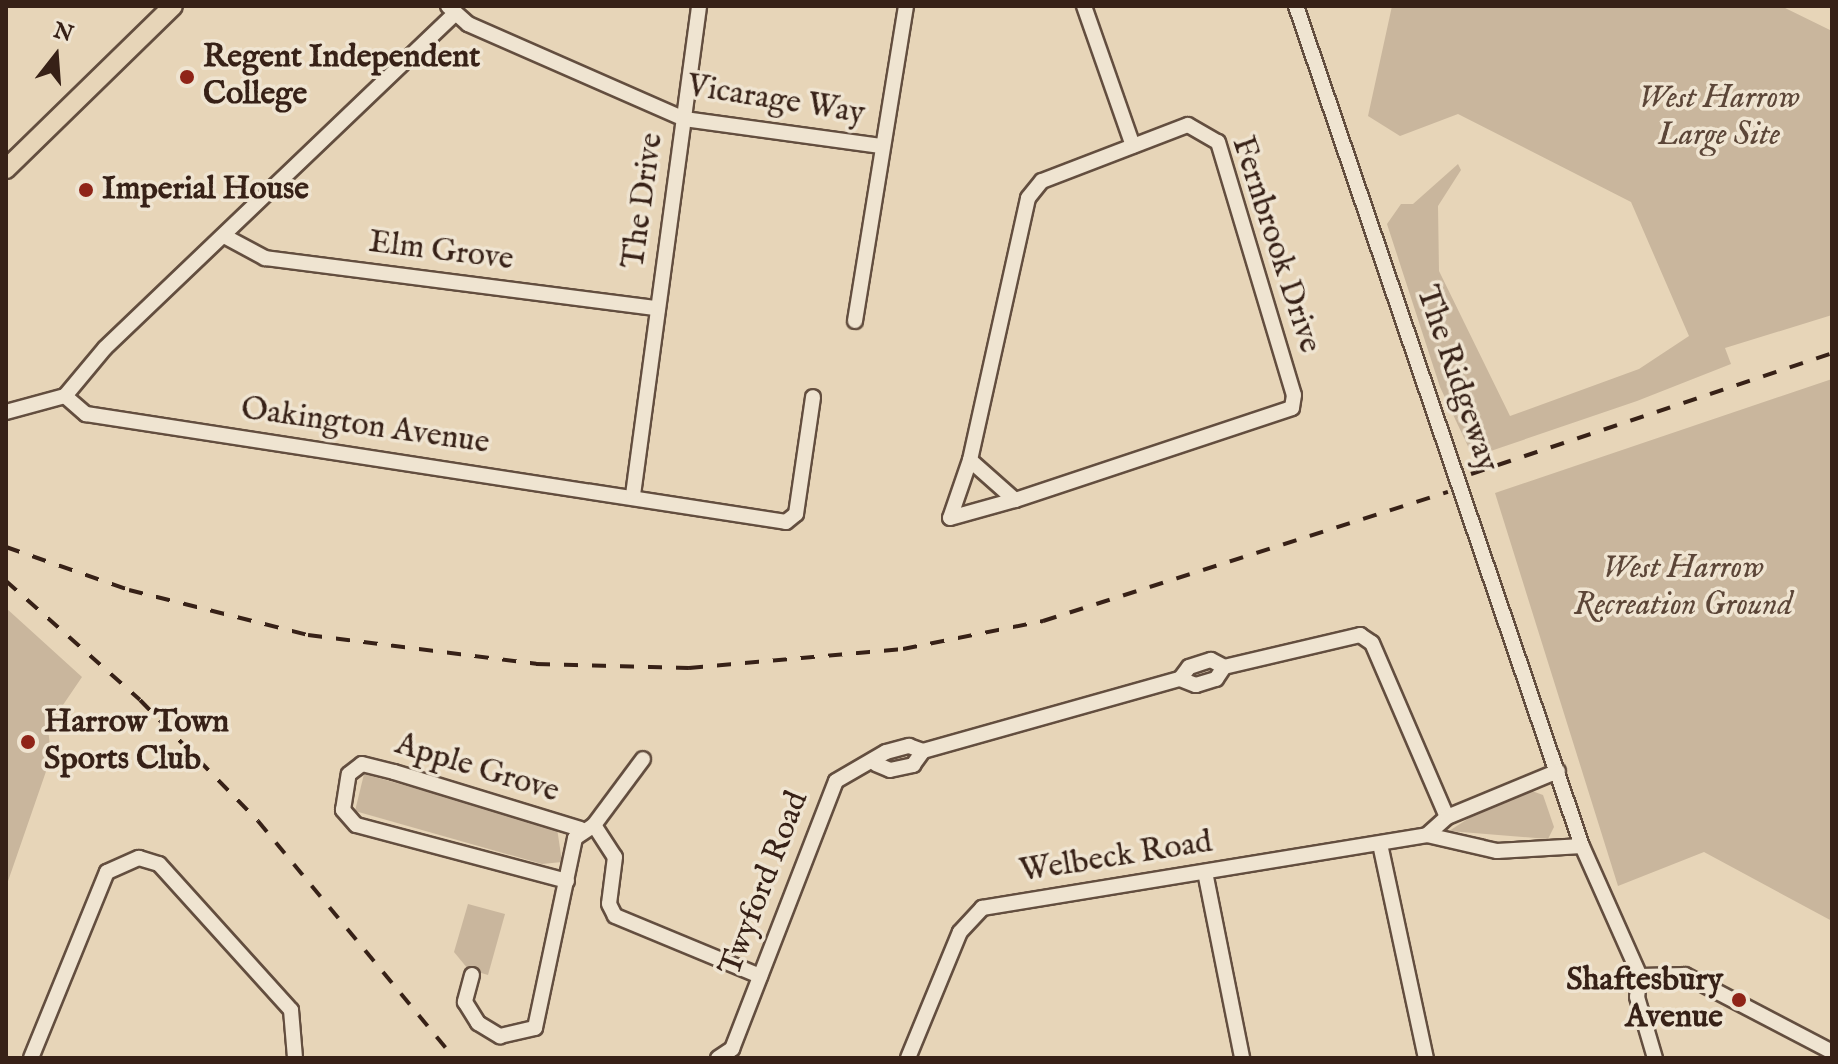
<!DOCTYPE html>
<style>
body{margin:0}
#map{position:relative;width:1838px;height:1064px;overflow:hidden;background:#e7d5b8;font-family:"IM FELL English",serif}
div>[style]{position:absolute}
.green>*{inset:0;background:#c9b69d}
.roads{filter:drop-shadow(2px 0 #634e3f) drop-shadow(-2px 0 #634e3f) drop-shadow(0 2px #634e3f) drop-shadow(0 -2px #634e3f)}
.minor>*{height:14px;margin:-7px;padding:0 7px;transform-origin:7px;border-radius:7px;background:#efe4d1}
.major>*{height:18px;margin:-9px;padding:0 9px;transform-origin:9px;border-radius:9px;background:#e7d5b8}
.rail>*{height:4px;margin-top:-2px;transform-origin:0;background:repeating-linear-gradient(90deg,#372117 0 14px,transparent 0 28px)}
.dots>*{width:22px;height:22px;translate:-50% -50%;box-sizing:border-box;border:4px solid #efe4d1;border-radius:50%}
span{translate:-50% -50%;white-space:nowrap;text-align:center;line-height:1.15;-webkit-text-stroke:7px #efe4d1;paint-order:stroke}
.poi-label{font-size:32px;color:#372117;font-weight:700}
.left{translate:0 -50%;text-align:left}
.right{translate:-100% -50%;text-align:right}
.park-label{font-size:32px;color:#5c4638;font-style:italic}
.street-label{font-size:32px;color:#372117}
.frame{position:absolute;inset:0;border:8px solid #372117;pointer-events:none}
.north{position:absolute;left:16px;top:16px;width:80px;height:80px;-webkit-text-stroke:6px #efe4d1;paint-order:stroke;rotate:17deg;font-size:22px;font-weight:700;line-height:32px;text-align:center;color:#372117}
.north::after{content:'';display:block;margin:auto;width:28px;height:36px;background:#372117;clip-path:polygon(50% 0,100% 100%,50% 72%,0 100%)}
</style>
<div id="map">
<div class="green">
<i style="clip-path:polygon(1392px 6px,1781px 6px,1832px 31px,1832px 315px,1725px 348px,1731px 364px,1637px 401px,1473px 457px,1440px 387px,1387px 224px,1401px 204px,1413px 204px,1458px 164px,1461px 170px,1438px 206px,1439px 271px,1510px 416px,1639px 369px,1689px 336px,1631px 202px,1458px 114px,1400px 136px,1368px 116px)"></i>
<i style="clip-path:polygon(1832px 379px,1832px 921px,1704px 852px,1618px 886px,1495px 493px)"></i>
<i style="clip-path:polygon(6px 608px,82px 677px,48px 727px,51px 757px,6px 887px)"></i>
<i style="clip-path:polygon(364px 774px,557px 828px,562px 862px,542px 864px,355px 811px)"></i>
<i style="clip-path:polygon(1532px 791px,1543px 795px,1554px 827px,1548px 839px,1449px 831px,1491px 804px)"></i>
<i style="clip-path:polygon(468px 904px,505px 914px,488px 975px,468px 969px,454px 952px)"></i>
</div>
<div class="roads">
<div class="minor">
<i style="left:448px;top:6px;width:27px;rotate:42deg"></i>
<i style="left:468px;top:24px;width:236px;rotate:23.7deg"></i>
<i style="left:684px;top:119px;width:199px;rotate:7.8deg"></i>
<i style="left:1084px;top:6px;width:148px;rotate:70.7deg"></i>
<i style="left:1296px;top:6px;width:887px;rotate:71.2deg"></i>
<i style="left:1582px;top:846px;width:142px;rotate:66deg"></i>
<i style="left:1640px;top:976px;width:21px;rotate:98deg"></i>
<i style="left:1637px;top:997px;width:64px;rotate:73.6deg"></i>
<i style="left:1188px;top:125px;width:34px;rotate:30deg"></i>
<i style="left:1218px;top:142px;width:264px;rotate:73.3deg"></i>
<i style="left:1294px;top:395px;width:13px;rotate:99deg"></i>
<i style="left:1292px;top:408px;width:292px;rotate:161.6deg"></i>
<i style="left:1015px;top:500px;width:60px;rotate:-138.4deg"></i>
<i style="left:970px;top:460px;width:268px;rotate:-77.5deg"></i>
<i style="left:1028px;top:198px;width:22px;rotate:-51deg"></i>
<i style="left:1042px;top:181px;width:156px;rotate:-21deg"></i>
<i style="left:224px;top:236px;width:47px;rotate:28.2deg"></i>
<i style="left:265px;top:258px;width:396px;rotate:7.3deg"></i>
<i style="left:855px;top:321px;width:319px;rotate:-80.8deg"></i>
<i style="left:65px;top:396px;width:62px;rotate:-50.2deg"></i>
<i style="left:105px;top:348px;width:484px;rotate:-43.7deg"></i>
<i style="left:6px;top:412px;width:61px;rotate:-15.2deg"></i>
<i style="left:65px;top:396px;width:28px;rotate:41deg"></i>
<i style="left:86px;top:414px;width:708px;rotate:8.77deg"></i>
<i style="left:786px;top:522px;width:13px;rotate:-39deg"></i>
<i style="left:796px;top:514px;width:118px;rotate:-81.7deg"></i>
<i style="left:970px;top:460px;width:61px;rotate:109deg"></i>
<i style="left:950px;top:518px;width:67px;rotate:-15.5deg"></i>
<i style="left:633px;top:495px;width:493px;rotate:-82.3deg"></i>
<i style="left:1180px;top:679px;width:15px;rotate:-53deg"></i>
<i style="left:1189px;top:667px;width:23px;rotate:-18deg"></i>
<i style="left:1211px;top:660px;width:15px;rotate:28deg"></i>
<i style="left:1224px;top:667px;width:140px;rotate:-13.2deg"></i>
<i style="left:1360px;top:635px;width:14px;rotate:34deg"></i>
<i style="left:1372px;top:643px;width:189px;rotate:66.7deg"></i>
<i style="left:876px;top:764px;width:15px;rotate:23deg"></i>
<i style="left:890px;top:770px;width:24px;rotate:-12deg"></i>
<i style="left:913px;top:765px;width:17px;rotate:-54deg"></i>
<i style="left:594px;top:825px;width:82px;rotate:-53.4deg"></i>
<i style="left:1427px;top:835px;width:27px;rotate:-42deg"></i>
<i style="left:1447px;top:817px;width:120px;rotate:-22.5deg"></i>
<i style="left:1380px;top:844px;width:219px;rotate:77.9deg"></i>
<i style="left:1205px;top:872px;width:190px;rotate:78.7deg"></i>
<i style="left:567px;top:881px;width:218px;rotate:-165.1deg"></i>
<i style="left:356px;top:825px;width:20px;rotate:-131deg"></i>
<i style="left:343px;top:810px;width:36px;rotate:-81deg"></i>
<i style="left:349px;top:774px;width:16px;rotate:-38deg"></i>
<i style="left:362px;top:764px;width:33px;rotate:14deg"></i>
<i style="left:394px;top:772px;width:195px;rotate:17deg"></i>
<i style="left:472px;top:975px;width:28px;rotate:105deg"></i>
<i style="left:465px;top:1002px;width:25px;rotate:58deg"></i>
<i style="left:478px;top:1023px;width:26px;rotate:31deg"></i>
<i style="left:500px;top:1036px;width:36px;rotate:-13deg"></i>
<i style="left:535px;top:1028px;width:194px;rotate:-78.1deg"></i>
<i style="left:575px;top:838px;width:23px;rotate:-34deg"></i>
<i style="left:594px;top:825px;width:38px;rotate:57deg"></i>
<i style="left:615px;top:857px;width:47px;rotate:97.3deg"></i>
<i style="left:609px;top:904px;width:13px;rotate:63deg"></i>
<i style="left:615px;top:916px;width:157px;rotate:22.5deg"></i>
<i style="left:1640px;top:976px;width:45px;rotate:-1.3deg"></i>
<i style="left:1685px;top:975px;width:166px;rotate:27.6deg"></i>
<i style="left:31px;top:1058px;width:201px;rotate:-67.8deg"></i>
<i style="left:107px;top:872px;width:35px;rotate:-24deg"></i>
<i style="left:139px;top:858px;width:21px;rotate:17deg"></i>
<i style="left:159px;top:864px;width:197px;rotate:47.9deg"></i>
<i style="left:291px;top:1010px;width:48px;rotate:85.2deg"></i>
<i style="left:718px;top:1058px;width:17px;rotate:-33deg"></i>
<i style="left:732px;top:1049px;width:287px;rotate:-68.8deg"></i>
<i style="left:836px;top:781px;width:58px;rotate:-30.1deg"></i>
<i style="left:886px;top:752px;width:24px;rotate:-15deg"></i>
<i style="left:909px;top:746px;width:15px;rotate:20deg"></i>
<i style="left:923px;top:751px;width:267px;rotate:-15.7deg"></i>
<i style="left:1180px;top:679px;width:17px;rotate:21deg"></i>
<i style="left:1196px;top:685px;width:21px;rotate:-17deg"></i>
<i style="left:1216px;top:679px;width:14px;rotate:-56deg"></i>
<i style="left:908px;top:1058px;width:136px;rotate:-67.6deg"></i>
<i style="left:960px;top:932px;width:33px;rotate:-47deg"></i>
<i style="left:982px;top:908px;width:451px;rotate:-9.3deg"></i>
<i style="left:1427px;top:835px;width:72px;rotate:12.9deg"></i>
<i style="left:1497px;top:851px;width:85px;rotate:-3.4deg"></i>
</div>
<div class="major">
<i style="left:6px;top:169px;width:233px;rotate:-44.3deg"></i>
</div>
</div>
<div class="rail">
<i style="left:1471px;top:474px;width:381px;rotate:-18.5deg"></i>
<i style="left:6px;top:547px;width:130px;rotate:19.3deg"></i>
<i style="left:129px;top:590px;width:185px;rotate:14.1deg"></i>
<i style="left:308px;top:635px;width:230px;rotate:7.2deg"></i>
<i style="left:536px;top:664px;width:153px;rotate:1.5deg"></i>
<i style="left:689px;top:668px;width:215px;rotate:-5.1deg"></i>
<i style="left:903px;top:649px;width:143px;rotate:-11.3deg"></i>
<i style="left:1043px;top:621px;width:425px;rotate:-17.7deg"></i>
<i style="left:6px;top:581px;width:179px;rotate:41.6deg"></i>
<i style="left:140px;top:700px;width:169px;rotate:45.7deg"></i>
<i style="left:258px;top:821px;width:308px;rotate:50.4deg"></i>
</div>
<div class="dots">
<i style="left:187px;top:77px;background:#8f2418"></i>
<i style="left:86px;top:190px;background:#8f2418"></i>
<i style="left:28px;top:742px;background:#8f2418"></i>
<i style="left:1739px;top:1000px;background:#8f2418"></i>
</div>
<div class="poi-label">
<span class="left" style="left:203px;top:77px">Regent Independent<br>College</span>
<span class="left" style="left:102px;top:190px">Imperial House</span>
<span class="left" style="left:44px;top:742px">Harrow Town<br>Sports Club</span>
<span class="right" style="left:1723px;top:1000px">Shaftesbury<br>Avenue</span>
</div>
<div class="park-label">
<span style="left:1719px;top:118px">West Harrow<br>Large Site</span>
<span style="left:1683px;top:588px">West Harrow<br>Recreation Ground</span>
</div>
<div class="street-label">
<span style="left:776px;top:101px;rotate:9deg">Vicarage Way</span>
<span style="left:644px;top:201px;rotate:-82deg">The Drive</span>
<span style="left:1275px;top:245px;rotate:72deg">Fernbrook Drive</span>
<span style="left:441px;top:252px;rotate:7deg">Elm Grove</span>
<span style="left:1456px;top:379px;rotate:71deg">The Ridgeway</span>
<span style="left:365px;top:427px;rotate:8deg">Oakington Avenue</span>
<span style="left:477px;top:769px;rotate:17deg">Apple Grove</span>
<span style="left:1116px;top:858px;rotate:-9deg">Welbeck Road</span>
<span style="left:765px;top:884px;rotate:-69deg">Twyford Road</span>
</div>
<div class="frame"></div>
<div class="north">N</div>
</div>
